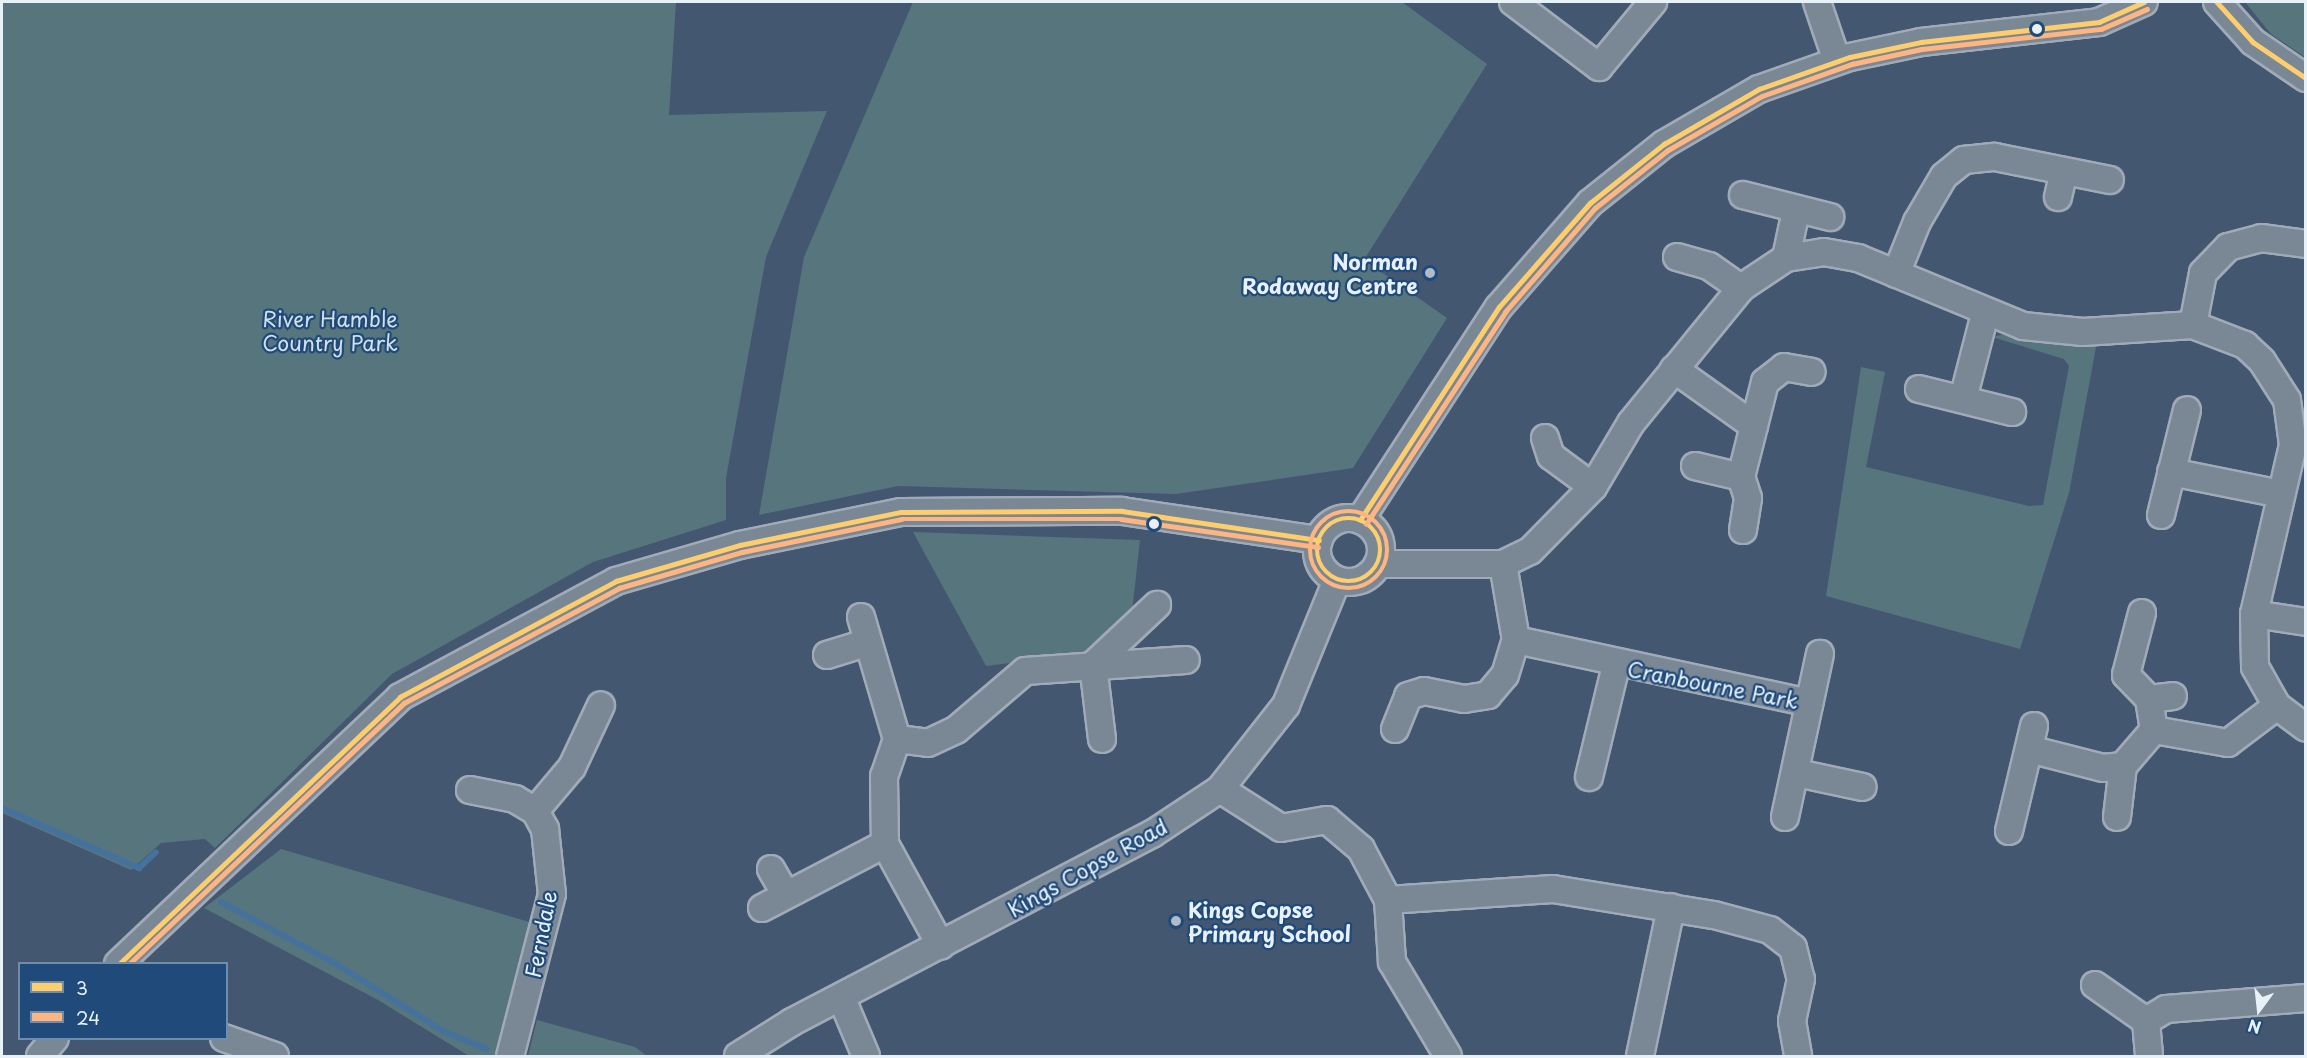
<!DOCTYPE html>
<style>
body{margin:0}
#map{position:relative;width:2307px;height:1058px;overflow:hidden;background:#445770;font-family:"Playpen Sans",sans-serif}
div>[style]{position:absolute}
.green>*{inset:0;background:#57757d}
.stream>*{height:6px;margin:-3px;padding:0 3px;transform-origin:3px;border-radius:3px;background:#45719d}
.roads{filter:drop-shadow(2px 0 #a1abb8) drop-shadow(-2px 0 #a1abb8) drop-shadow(0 2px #a1abb8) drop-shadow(0 -2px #a1abb8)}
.minor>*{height:26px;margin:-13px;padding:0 13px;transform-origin:13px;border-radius:13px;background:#7a8795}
.minor>.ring{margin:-13px;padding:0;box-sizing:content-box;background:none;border:26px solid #7a8795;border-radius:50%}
.bus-1>*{height:4.5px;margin:-2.25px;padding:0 2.25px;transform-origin:2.25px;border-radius:2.25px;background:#fece6d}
.bus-1>.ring{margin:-2.25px;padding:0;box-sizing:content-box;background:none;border:4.5px solid #fece6d;border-radius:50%}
.bus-2>*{height:4.5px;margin:-2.25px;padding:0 2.25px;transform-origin:2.25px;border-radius:2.25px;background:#ffb580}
.bus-2>.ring{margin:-2.25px;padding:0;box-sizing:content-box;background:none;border:4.5px solid #ffb580;border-radius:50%}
.dots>*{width:16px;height:16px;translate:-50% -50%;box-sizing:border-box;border:3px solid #1f4a7a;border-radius:50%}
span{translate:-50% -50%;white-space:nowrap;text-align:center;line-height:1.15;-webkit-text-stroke:4.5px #1f4a7a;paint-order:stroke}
.poi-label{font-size:21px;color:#e8f1f8;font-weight:700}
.right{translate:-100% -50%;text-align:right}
.left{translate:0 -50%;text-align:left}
.park-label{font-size:21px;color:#d3dfe6}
.street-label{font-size:21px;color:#e8f1f8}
.frame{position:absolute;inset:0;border:3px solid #e8f1f8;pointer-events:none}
.legend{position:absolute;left:18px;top:962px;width:210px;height:78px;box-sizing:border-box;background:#1f4a7a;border:2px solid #6f8dac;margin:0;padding:8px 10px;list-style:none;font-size:18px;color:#e8f1f8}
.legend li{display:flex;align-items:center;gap:12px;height:30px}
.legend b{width:30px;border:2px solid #6f8dac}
.north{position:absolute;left:2229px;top:980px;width:60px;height:60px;-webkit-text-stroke:4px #1f4a7a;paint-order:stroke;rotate:195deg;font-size:16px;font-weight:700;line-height:24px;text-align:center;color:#e8f1f8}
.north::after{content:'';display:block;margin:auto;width:21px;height:27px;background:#e8f1f8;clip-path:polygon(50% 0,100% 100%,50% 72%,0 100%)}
</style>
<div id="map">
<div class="green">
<i style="clip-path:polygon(2px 2px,676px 2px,669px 115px,827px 111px,766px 257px,726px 478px,726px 520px,593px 562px,392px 674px,215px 848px,205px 839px,161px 843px,131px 870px,2px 813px)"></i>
<i style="clip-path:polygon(913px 2px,1402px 2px,1487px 64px,1364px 260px,1447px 318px,1353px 468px,1176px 494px,898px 486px,759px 515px,804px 257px)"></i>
<i style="clip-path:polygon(2245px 2px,2305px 2px,2305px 57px,2271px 34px)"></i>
<i style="clip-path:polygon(2009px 333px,2096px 347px,2069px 493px,2020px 649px,1826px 596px,1861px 367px,1885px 372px,1866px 467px,2029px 506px,2043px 505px,2069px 366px,2064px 359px,1992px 337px)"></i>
<i style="clip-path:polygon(913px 532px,1140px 540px,1128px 648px,986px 666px)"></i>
<i style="clip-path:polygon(281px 849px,536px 924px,496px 1056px,469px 1056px,378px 1000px,204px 908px)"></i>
<i style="clip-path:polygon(537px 1020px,635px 1047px,647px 1056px,528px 1056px)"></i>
</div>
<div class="stream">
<i style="left:2px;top:808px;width:150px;rotate:23.7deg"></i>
<i style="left:139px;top:868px;width:23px;rotate:-43deg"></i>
<i style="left:221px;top:902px;width:131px;rotate:28.3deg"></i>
<i style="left:336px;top:964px;width:128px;rotate:32deg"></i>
<i style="left:445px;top:1032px;width:45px;rotate:22deg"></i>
</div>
<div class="roads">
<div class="minor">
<i style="left:1513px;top:2px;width:108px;rotate:37.1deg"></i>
<i style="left:1599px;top:67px;width:85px;rotate:-50.3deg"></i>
<i style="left:1817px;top:2px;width:62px;rotate:71.3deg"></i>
<i style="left:2217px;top:2px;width:54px;rotate:48deg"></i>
<i style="left:2253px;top:42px;width:64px;rotate:34.2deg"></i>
<i style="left:1743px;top:195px;width:90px;rotate:14.2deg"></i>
<i style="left:2058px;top:197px;width:26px;rotate:-77deg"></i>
<i style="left:1677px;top:257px;width:33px;rotate:16deg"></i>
<i style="left:1709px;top:266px;width:39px;rotate:35deg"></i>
<i style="left:1786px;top:258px;width:49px;rotate:-78.2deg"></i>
<i style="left:1896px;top:274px;width:56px;rotate:-68deg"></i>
<i style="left:1917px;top:222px;width:53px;rotate:-59.6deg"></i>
<i style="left:1944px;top:176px;width:26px;rotate:-39deg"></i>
<i style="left:1964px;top:160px;width:31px;rotate:-6deg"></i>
<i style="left:1995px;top:157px;width:117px;rotate:11.3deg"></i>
<i style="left:2193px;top:325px;width:53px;rotate:-79.1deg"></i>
<i style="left:2203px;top:273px;width:36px;rotate:-46deg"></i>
<i style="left:2228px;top:247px;width:34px;rotate:-15deg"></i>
<i style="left:2261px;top:238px;width:45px;rotate:7.6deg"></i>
<i style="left:1674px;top:369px;width:98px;rotate:35.5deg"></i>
<i style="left:1919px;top:389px;width:96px;rotate:13.9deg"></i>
<i style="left:1963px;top:399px;width:88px;rotate:-75.5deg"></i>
<i style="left:1545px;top:438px;width:19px;rotate:72deg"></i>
<i style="left:1551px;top:456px;width:52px;rotate:36.4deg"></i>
<i style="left:1695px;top:466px;width:47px;rotate:13.4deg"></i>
<i style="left:2171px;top:472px;width:112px;rotate:11.3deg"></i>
<i style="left:2161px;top:515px;width:108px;rotate:-76.1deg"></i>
<i class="ring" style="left:1317px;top:518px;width:38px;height:38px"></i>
<i style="left:1360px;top:520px;width:254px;rotate:-56.9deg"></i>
<i style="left:1499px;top:307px;width:138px;rotate:-48.8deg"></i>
<i style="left:1590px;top:203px;width:95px;rotate:-38.6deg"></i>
<i style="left:1664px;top:144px;width:110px;rotate:-30.1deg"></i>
<i style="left:1759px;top:89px;width:96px;rotate:-19.4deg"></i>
<i style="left:1850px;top:57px;width:73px;rotate:-11.9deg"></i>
<i style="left:1921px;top:42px;width:179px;rotate:-6.4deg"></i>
<i style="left:2099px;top:22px;width:49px;rotate:-24deg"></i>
<i style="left:1743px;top:530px;width:32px;rotate:-81deg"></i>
<i style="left:1748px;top:498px;width:22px;rotate:-108deg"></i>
<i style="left:1741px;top:477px;width:98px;rotate:-75.8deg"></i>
<i style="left:1765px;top:382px;width:24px;rotate:-38deg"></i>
<i style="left:1784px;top:367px;width:28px;rotate:10deg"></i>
<i style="left:1378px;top:564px;width:125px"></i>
<i style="left:1503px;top:564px;width:30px;rotate:-26deg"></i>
<i style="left:1530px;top:551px;width:90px;rotate:-45.5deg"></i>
<i style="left:1593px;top:487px;width:74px;rotate:-59.3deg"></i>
<i style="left:1631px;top:423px;width:174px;rotate:-50.8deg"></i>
<i style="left:1741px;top:288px;width:54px;rotate:-33.7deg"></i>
<i style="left:1786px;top:258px;width:38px;rotate:-9deg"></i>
<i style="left:1824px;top:252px;width:35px;rotate:10deg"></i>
<i style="left:1858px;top:258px;width:178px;rotate:22.4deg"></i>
<i style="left:2023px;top:326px;width:60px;rotate:5.7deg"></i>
<i style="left:2083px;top:332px;width:110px;rotate:-3.6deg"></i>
<i style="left:2193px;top:325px;width:56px;rotate:21deg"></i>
<i style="left:2245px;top:345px;width:23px;rotate:43deg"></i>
<i style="left:2262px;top:361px;width:46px;rotate:57.3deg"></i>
<i style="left:2287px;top:400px;width:45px;rotate:82.4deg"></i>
<i style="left:2293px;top:445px;width:173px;rotate:103deg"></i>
<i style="left:2254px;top:614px;width:53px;rotate:88.9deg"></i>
<i style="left:2255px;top:667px;width:45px;rotate:60.6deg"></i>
<i style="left:2277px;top:706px;width:36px;rotate:37deg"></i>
<i style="left:1503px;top:564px;width:77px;rotate:80.3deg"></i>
<i style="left:1516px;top:640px;width:300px;rotate:12.1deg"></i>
<i style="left:2142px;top:613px;width:64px;rotate:104.5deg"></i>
<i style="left:2126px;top:675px;width:33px;rotate:46deg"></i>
<i style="left:2149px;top:699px;width:31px;rotate:81deg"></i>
<i style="left:2254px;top:614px;width:53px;rotate:8.7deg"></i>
<i style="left:861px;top:617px;width:127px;rotate:73.6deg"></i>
<i style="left:897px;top:739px;width:39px;rotate:109deg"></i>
<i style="left:884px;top:776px;width:68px;rotate:89.2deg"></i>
<i style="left:885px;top:844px;width:116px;rotate:61.2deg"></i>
<i style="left:827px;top:655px;width:41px;rotate:-17.1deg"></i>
<i style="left:2149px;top:699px;width:24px;rotate:-7deg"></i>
<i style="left:1395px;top:729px;width:35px;rotate:-68deg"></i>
<i style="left:1408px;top:696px;width:17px;rotate:-17deg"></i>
<i style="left:1424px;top:691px;width:41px;rotate:11.3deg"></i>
<i style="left:1464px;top:699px;width:24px;rotate:-9deg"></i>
<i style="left:1488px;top:695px;width:26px;rotate:-50deg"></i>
<i style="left:1505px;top:675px;width:37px;rotate:-73deg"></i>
<i style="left:897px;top:739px;width:31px;rotate:7deg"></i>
<i style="left:928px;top:743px;width:31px;rotate:-25deg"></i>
<i style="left:956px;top:730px;width:91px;rotate:-40.5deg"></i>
<i style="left:1025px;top:671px;width:161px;rotate:-3.9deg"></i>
<i style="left:1102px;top:739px;width:75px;rotate:-96.9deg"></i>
<i style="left:1093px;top:665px;width:88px;rotate:-43.2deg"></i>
<i style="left:2029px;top:749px;width:76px;rotate:14.4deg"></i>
<i style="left:2103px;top:768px;width:20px;rotate:-6deg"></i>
<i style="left:2123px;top:766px;width:48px;rotate:-49.3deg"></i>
<i style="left:2154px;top:730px;width:75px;rotate:10deg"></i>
<i style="left:2228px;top:743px;width:61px;rotate:-37.1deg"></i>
<i style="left:1797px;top:773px;width:67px;rotate:12deg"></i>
<i style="left:1589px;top:777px;width:115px;rotate:-76.4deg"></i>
<i style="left:1220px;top:789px;width:72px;rotate:32.6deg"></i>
<i style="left:1281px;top:828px;width:47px;rotate:-9.9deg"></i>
<i style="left:1327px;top:820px;width:45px;rotate:40.5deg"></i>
<i style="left:1361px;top:849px;width:58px;rotate:62.1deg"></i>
<i style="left:1388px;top:900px;width:62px;rotate:86.3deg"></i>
<i style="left:1392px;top:962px;width:109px;rotate:59.2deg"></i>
<i style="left:470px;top:790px;width:46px;rotate:11.3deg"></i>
<i style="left:515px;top:799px;width:23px;rotate:31deg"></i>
<i style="left:535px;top:811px;width:21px;rotate:61deg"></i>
<i style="left:545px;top:829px;width:65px;rotate:83.9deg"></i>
<i style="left:552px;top:894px;width:167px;rotate:104.5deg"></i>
<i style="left:535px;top:811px;width:57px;rotate:-49.9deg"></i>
<i style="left:572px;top:767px;width:68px;rotate:-64.9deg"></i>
<i style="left:1785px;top:817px;width:167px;rotate:-77.9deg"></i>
<i style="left:2117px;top:817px;width:51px;rotate:-83.3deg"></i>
<i style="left:2009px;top:831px;width:108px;rotate:-76.6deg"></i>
<i style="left:771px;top:869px;width:28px;rotate:60deg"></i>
<i style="left:1388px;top:900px;width:165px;rotate:-3.8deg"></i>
<i style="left:1553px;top:889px;width:163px;rotate:9.2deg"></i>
<i style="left:1714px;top:915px;width:58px;rotate:15deg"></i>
<i style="left:1770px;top:930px;width:29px;rotate:38deg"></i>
<i style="left:1793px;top:948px;width:32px;rotate:76deg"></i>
<i style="left:1801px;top:979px;width:43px;rotate:102.1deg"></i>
<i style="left:1792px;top:1021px;width:36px;rotate:80deg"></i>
<i style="left:762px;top:908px;width:139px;rotate:-27.5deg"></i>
<i style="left:118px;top:964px;width:388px;rotate:-43.4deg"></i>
<i style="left:400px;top:697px;width:245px;rotate:-28.2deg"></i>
<i style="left:616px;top:581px;width:129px;rotate:-16.2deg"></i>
<i style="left:740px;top:545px;width:164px;rotate:-11.6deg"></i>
<i style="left:901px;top:512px;width:221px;rotate:-0.3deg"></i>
<i style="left:1122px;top:511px;width:199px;rotate:8.4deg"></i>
<i style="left:2095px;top:985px;width:62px;rotate:35.2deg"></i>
<i style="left:2146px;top:1021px;width:35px;rotate:85deg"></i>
<i style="left:842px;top:999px;width:62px;rotate:67.2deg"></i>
<i style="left:2146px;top:1021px;width:23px;rotate:-31deg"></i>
<i style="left:2166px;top:1009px;width:140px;rotate:-4.5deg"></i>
<i style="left:224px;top:1038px;width:54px;rotate:19.4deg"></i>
<i style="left:40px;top:1056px;width:23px;rotate:-50deg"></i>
<i style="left:738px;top:1056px;width:64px;rotate:-32.2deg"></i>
<i style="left:792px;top:1022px;width:406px;rotate:-27.6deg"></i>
<i style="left:1152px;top:834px;width:82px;rotate:-33.5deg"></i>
<i style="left:1220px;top:789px;width:107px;rotate:-51.8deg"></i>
<i style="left:1286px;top:705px;width:135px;rotate:-67.8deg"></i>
<i style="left:1640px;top:1056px;width:152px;rotate:-78.2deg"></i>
</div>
</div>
<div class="bus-1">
<i style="left:2217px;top:2px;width:54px;rotate:48deg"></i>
<i style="left:2253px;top:42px;width:64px;rotate:34.2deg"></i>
<i class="ring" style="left:1317px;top:518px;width:59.5px;height:59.5px"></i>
<i style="left:1360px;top:520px;width:254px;rotate:-56.9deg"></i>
<i style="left:1499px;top:307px;width:138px;rotate:-48.8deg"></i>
<i style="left:1590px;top:203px;width:95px;rotate:-38.6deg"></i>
<i style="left:1664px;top:144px;width:110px;rotate:-30.1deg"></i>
<i style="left:1759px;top:89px;width:96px;rotate:-19.4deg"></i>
<i style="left:1850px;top:57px;width:73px;rotate:-11.9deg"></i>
<i style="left:1921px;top:42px;width:179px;rotate:-6.4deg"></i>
<i style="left:2099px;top:22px;width:49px;rotate:-24deg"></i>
<i style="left:119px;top:964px;width:388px;rotate:-43.5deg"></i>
<i style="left:400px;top:697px;width:245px;rotate:-28.2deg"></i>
<i style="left:616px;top:581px;width:129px;rotate:-16.2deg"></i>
<i style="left:740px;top:545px;width:164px;rotate:-11.6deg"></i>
<i style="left:901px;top:512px;width:221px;rotate:-0.3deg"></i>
<i style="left:1122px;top:511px;width:199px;rotate:8.4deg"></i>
</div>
<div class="bus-2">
<i class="ring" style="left:1310px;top:511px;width:73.5px;height:73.5px"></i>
<i style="left:1366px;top:524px;width:254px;rotate:-56.7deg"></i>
<i style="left:1505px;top:312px;width:138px;rotate:-49.1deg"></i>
<i style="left:1595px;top:208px;width:93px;rotate:-38.5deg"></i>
<i style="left:1668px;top:150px;width:108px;rotate:-29.9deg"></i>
<i style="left:1762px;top:96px;width:96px;rotate:-19.6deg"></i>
<i style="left:1852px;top:64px;width:72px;rotate:-12.1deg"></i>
<i style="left:1922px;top:49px;width:180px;rotate:-6.4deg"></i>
<i style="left:2101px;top:29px;width:50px;rotate:-23.5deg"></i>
<i style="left:129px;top:964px;width:379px;rotate:-43.5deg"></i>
<i style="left:404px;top:703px;width:244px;rotate:-28.1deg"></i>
<i style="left:619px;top:588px;width:128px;rotate:-16.3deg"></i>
<i style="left:742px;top:552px;width:163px;rotate:-11.7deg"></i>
<i style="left:902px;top:519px;width:219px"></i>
<i style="left:1121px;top:519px;width:199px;rotate:8.1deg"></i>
</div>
<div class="dots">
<i style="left:2037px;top:29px;background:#e8f1f8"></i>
<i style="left:1430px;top:273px;background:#afbbc8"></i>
<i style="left:1154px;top:524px;background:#e8f1f8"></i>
<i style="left:1176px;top:921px;background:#afbbc8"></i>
</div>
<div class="poi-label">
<span class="right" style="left:1418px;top:273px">Norman<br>Rodaway Centre</span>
<span class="left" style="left:1188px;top:921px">Kings Copse<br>Primary School</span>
</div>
<div class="park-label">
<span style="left:330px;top:330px">River Hamble<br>Country Park</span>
</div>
<div class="street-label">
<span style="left:1713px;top:684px;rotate:11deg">Cranbourne Park</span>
<span style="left:1087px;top:867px;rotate:-29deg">Kings Copse Road</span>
<span style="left:540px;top:934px;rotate:-79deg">Ferndale</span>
</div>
<div class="frame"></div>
<ul class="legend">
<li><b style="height:8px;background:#fece6d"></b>3</li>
<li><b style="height:8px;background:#ffb580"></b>24</li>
</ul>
<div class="north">N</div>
</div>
